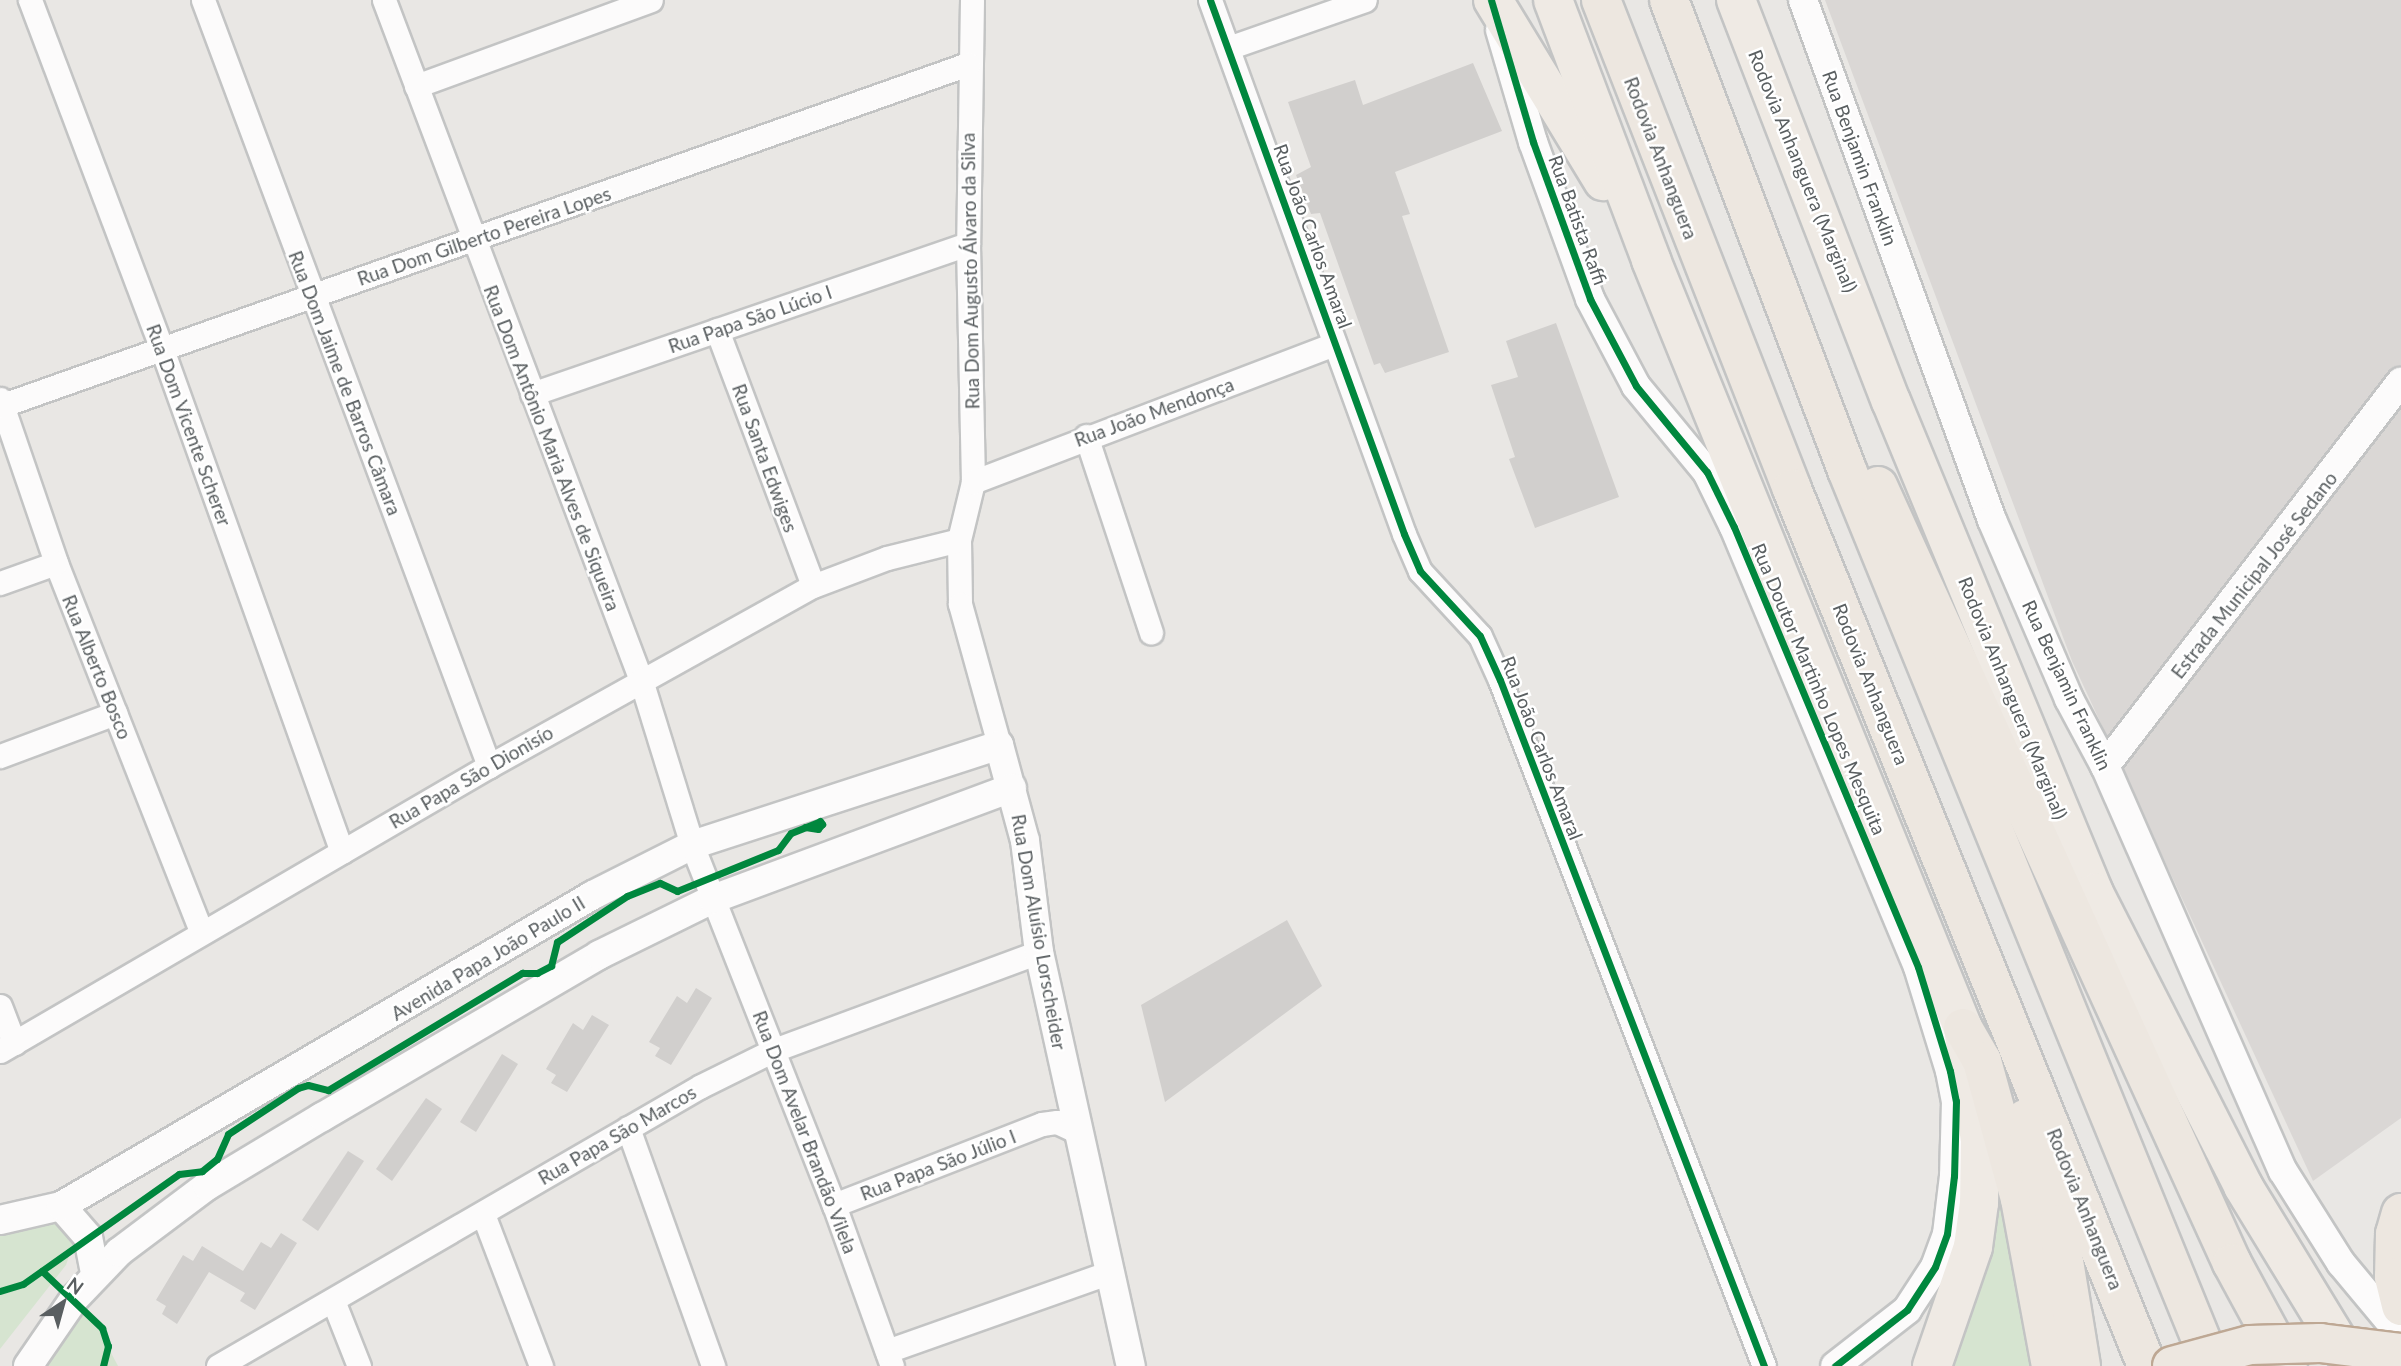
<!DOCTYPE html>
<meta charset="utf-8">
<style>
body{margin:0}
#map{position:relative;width:2401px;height:1366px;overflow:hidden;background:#e9e7e4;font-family:Lato,sans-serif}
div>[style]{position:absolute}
.industrial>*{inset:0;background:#dad7d5}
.green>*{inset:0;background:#d6e4d0}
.building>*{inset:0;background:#d1cfcd}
.roads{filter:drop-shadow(2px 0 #c3c4c4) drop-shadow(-2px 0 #c3c4c4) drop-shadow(0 2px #c3c4c4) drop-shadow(0 -2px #c3c4c4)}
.minor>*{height:23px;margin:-11.5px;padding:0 11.5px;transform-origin:11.5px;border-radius:11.5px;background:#fcfbfb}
.tertiary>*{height:28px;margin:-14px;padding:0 14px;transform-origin:14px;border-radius:14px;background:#fcfbfb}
.trunk>*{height:38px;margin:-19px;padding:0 19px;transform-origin:19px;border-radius:19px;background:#efeae4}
.motorway>*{height:38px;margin:-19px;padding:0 19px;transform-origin:19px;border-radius:19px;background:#ede7e0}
.bridges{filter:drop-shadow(2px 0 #bea894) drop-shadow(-2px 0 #bea894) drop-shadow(0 2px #bea894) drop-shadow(0 -2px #bea894)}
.motorway-bridge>*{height:38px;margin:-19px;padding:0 19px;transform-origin:19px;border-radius:19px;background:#ede7e0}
.cycleway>*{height:7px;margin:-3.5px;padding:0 3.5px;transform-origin:3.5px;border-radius:3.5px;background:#00873e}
span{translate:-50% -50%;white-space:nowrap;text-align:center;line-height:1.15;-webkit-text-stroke:5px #fff;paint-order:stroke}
.street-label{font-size:19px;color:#5a5f61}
.north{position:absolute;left:28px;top:1268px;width:70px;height:70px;-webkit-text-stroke:5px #fff;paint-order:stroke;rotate:36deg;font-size:19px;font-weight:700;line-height:28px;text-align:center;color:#5a5f61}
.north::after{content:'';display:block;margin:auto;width:24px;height:32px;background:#5a5f61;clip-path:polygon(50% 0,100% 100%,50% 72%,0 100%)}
</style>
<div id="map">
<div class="industrial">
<i style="clip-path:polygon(1825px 0,2401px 0,2401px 1118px,2313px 1181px,2072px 661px)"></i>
</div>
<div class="green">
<i style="clip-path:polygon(2000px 1203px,2038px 1366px,1944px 1366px)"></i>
<i style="clip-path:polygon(57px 1215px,69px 1226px,73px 1245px,66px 1265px,0 1349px,0 1234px)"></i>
<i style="clip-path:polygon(82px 1298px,118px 1366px,32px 1366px)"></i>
</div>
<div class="building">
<i style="clip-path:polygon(1473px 63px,1502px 131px,1395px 172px,1410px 214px,1402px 216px,1449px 352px,1385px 373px,1380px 363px,1374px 365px,1320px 213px,1311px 214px,1296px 175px,1311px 167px,1288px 102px,1355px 80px,1363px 105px)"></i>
<i style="clip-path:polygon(1556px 323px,1619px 497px,1535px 528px,1509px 459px,1515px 457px,1491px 385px,1518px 377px,1506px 341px)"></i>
<i style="clip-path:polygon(1287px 920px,1322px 986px,1165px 1102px,1141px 1005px)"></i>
<i style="clip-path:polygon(696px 988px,712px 998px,671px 1065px,655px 1056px,660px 1048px,649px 1042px,677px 996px,687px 1003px)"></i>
<i style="clip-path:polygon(592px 1015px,609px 1025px,567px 1092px,551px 1083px,556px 1075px,546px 1069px,573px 1023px,583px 1030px)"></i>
<i style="clip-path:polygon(502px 1054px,518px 1064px,476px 1132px,460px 1122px)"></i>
<i style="clip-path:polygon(426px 1098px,442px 1109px,392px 1181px,376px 1169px)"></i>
<i style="clip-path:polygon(348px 1151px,364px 1161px,318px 1231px,302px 1220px)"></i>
<i style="clip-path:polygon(281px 1233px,297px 1243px,255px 1310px,240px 1301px,245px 1293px,209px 1272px,177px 1324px,162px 1314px,166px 1306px,156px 1300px,183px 1255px,193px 1261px,202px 1246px,243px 1271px,261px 1242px,271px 1248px)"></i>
</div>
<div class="roads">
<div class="minor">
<i style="left:30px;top:0;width:373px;rotate:69.3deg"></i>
<i style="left:162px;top:349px;width:534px;rotate:70.31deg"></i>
<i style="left:203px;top:0;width:818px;rotate:69.53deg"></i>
<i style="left:384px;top:0;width:727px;rotate:69.3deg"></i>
<i style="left:641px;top:680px;width:173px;rotate:72.8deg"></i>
<i style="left:692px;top:845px;width:387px;rotate:68.5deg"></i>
<i style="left:834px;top:1205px;width:171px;rotate:70.2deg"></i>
<i style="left:972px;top:0;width:244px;rotate:90.9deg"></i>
<i style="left:968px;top:244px;width:238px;rotate:88.8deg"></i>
<i style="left:973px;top:482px;width:60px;rotate:103.6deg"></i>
<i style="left:959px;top:540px;width:64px;rotate:89.1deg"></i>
<i style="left:960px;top:604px;width:146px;rotate:74.5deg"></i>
<i style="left:1210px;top:0;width:568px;rotate:70.03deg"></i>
<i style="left:1404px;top:534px;width:40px;rotate:66.6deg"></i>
<i style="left:1420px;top:571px;width:88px;rotate:47.3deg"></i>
<i style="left:1480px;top:636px;width:48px;rotate:65.6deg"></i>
<i style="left:1500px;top:680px;width:735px;rotate:68.95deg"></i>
<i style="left:1228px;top:48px;width:145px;rotate:-19.3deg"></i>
<i style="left:416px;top:86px;width:250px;rotate:-20.1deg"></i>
<i style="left:717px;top:330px;width:273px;rotate:69.4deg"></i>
<i style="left:532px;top:394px;width:461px;rotate:-19deg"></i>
<i style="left:0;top:399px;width:173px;rotate:71.1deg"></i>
<i style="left:56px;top:563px;width:396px;rotate:68.5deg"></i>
<i style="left:0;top:406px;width:1027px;rotate:-19.46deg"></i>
<i style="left:1086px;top:436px;width:207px;rotate:71.7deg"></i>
<i style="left:973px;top:482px;width:387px;rotate:-20.9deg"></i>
<i style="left:0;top:583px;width:59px;rotate:-19.7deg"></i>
<i style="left:0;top:756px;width:123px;rotate:-20.5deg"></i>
<i style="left:0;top:1006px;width:40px;rotate:69deg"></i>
<i style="left:0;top:1051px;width:566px;rotate:-30.23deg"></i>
<i style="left:489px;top:766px;width:371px;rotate:-29.1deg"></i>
<i style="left:813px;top:586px;width:79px;rotate:-20.7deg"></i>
<i style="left:887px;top:558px;width:74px;rotate:-14deg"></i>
<i style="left:628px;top:1128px;width:253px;rotate:70.3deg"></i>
<i style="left:834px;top:1205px;width:223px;rotate:-21.3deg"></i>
<i style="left:1042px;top:1124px;width:15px;rotate:-8deg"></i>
<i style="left:1057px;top:1122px;width:23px;rotate:25deg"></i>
<i style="left:483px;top:1214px;width:163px;rotate:69.1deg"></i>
<i style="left:334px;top:1303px;width:68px;rotate:68.4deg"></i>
<i style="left:887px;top:1351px;width:237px;rotate:-19.5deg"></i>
<i style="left:218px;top:1366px;width:558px;rotate:-30.1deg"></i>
<i style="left:701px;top:1086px;width:81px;rotate:-26.3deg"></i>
<i style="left:774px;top:1050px;width:283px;rotate:-20.3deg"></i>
</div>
<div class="tertiary">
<i style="left:1803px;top:0;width:553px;rotate:70.03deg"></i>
<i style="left:1992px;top:520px;width:195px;rotate:66.7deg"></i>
<i style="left:2069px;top:699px;width:76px;rotate:61.8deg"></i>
<i style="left:2105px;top:766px;width:442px;rotate:66.3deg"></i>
<i style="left:2283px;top:1171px;width:109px;rotate:57.8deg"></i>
<i style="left:2341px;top:1263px;width:94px;rotate:50.2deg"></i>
<i style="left:1500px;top:30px;width:117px;rotate:73.6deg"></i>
<i style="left:1533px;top:142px;width:167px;rotate:70deg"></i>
<i style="left:1590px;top:299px;width:98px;rotate:62.1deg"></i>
<i style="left:1636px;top:386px;width:112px;rotate:50.5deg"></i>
<i style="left:1707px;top:472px;width:61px;rotate:63.9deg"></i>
<i style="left:1734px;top:527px;width:477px;rotate:67.3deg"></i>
<i style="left:1918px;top:967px;width:109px;rotate:72.9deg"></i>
<i style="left:1950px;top:1071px;width:31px;rotate:79deg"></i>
<i style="left:1956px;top:1101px;width:75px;rotate:91.5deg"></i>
<i style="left:1954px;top:1176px;width:58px;rotate:96.9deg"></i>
<i style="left:1947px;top:1234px;width:35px;rotate:110deg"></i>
<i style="left:1935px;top:1267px;width:51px;rotate:123.1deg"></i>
<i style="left:1907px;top:1310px;width:91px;rotate:142.1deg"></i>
<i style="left:2105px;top:766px;width:485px;rotate:-52.4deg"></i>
<i style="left:61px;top:1206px;width:41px;rotate:48.9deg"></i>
<i style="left:88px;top:1237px;width:38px;rotate:79deg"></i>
<i style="left:0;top:1220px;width:63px;rotate:-12.9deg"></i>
<i style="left:61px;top:1206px;width:616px;rotate:-30.31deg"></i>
<i style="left:593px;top:895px;width:111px;rotate:-26.8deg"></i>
<i style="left:692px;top:845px;width:323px;rotate:-18deg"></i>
<i style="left:999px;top:745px;width:99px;rotate:74.8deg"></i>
<i style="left:1025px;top:841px;width:112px;rotate:82.8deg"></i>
<i style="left:1039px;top:952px;width:424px;rotate:77.5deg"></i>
<i style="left:28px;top:1366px;width:81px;rotate:-55.5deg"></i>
<i style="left:74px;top:1299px;width:65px;rotate:-46.2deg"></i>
<i style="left:119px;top:1252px;width:110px;rotate:-36.9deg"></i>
<i style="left:207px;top:1186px;width:134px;rotate:-31deg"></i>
<i style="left:322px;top:1117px;width:321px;rotate:-30.3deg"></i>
<i style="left:599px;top:955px;width:127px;rotate:-26.2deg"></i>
<i style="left:713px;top:899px;width:319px;rotate:-20.4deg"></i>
</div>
<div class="trunk">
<i style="left:1493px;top:0;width:212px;rotate:58.7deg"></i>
<i style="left:1553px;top:0;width:278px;rotate:69.3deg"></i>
<i style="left:1651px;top:260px;width:829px;rotate:67.89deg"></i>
<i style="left:1963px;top:1028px;width:114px;rotate:81.4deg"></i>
<i style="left:1980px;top:1141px;width:62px;rotate:90.9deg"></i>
<i style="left:1979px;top:1203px;width:44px;rotate:97.8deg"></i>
<i style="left:1973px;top:1247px;width:126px;rotate:109deg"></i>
<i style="left:1736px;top:0;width:430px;rotate:68.9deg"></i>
<i style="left:1891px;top:401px;width:532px;rotate:67.58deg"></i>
<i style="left:2094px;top:893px;width:329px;rotate:63deg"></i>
<i style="left:2243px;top:1186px;width:211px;rotate:58.6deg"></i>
</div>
<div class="motorway">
<i style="left:1601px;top:0;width:525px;rotate:68.66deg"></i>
<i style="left:1792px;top:489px;width:946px;rotate:67.96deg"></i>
<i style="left:1669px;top:0;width:503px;rotate:69.26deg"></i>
<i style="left:1847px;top:470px;width:967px;rotate:67.84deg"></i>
<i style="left:1878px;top:486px;width:854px;rotate:65.51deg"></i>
<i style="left:2232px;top:1263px;width:117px;rotate:61.5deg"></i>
<i style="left:1963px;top:1028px;width:38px;rotate:60deg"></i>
<i style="left:1982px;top:1061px;width:143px;rotate:74.6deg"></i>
<i style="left:2020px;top:1199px;width:170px;rotate:79.5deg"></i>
<i style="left:2025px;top:1119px;width:110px;rotate:72.6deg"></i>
<i style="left:2058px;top:1224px;width:144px;rotate:80.8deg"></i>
<i style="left:2401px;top:1213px;width:22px;rotate:106deg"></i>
<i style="left:2395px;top:1234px;width:43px;rotate:91.3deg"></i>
<i style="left:2394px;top:1277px;width:30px;rotate:76deg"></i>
</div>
</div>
<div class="bridges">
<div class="motorway-bridge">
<i style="left:2172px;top:1366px;width:81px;rotate:-15.1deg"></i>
<i style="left:2250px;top:1345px;width:70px;rotate:-1.6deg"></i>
<i style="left:2320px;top:1343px;width:82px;rotate:7deg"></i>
</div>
</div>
<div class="cycleway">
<i style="left:1210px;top:0;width:568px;rotate:70.03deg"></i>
<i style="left:1404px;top:534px;width:40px;rotate:66.6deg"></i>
<i style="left:1420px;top:571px;width:88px;rotate:47.3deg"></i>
<i style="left:1480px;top:636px;width:48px;rotate:65.6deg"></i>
<i style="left:1500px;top:680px;width:735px;rotate:68.95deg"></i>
<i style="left:1491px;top:0;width:148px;rotate:73.5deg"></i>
<i style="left:1533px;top:142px;width:167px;rotate:70deg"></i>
<i style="left:1590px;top:299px;width:98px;rotate:62.1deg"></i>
<i style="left:1636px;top:386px;width:112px;rotate:50.5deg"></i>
<i style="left:1707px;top:472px;width:61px;rotate:63.9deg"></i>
<i style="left:1734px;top:527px;width:477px;rotate:67.3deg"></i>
<i style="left:1918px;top:967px;width:109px;rotate:72.9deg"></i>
<i style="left:1950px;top:1071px;width:31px;rotate:79deg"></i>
<i style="left:1956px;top:1101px;width:75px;rotate:91.5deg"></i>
<i style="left:1954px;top:1176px;width:58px;rotate:96.9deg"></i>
<i style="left:1947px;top:1234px;width:35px;rotate:110deg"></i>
<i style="left:1935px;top:1267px;width:51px;rotate:123.1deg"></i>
<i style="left:1907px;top:1310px;width:91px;rotate:142.1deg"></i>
<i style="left:42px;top:1271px;width:83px;rotate:43.5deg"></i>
<i style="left:102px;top:1328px;width:19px;rotate:72deg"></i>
<i style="left:108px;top:1346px;width:21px;rotate:104deg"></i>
<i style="left:0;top:1291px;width:24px;rotate:-17deg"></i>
<i style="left:23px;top:1284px;width:191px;rotate:-35.2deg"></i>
<i style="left:179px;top:1174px;width:23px;rotate:-7deg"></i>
<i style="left:202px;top:1171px;width:19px;rotate:-39deg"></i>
<i style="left:217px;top:1159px;width:27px;rotate:-66deg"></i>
<i style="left:228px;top:1134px;width:84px;rotate:-33.3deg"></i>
<i style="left:298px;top:1088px;width:10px;rotate:-17deg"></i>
<i style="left:308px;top:1085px;width:21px;rotate:14deg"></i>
<i style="left:328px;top:1090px;width:227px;rotate:-31.1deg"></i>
<i style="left:522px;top:973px;width:15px"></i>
<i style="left:537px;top:973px;width:16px;rotate:-27deg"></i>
<i style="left:551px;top:966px;width:25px;rotate:-76deg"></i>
<i style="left:557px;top:942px;width:84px;rotate:-33.3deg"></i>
<i style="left:627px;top:896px;width:35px;rotate:-22deg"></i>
<i style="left:660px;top:883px;width:19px;rotate:25deg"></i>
<i style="left:677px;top:891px;width:109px;rotate:-22.1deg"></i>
<i style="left:778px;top:850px;width:21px;rotate:-53deg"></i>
<i style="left:791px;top:833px;width:31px;rotate:-22deg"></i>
<i style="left:820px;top:821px;width:4px;rotate:56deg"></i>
<i style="left:822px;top:824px;width:6px;rotate:129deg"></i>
<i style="left:818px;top:829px;width:13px;rotate:-171deg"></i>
</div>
<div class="street-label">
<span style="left:1661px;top:158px;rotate:69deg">Rodovia Anhanguera</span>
<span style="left:1860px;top:158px;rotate:70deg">Rua Benjamin Franklin</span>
<span style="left:1803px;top:171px;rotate:68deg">Rodovia Anhanguera (Marginal)</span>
<span style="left:1578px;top:220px;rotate:70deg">Rua Batista Raffi</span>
<span style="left:484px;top:236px;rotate:-19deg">Rua Dom Gilberto Pereira Lopes</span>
<span style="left:1313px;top:236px;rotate:70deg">Rua João Carlos Amaral</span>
<span style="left:970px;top:271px;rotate:-91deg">Rua Dom Augusto Álvaro da Silva</span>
<span style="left:750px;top:319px;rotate:-19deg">Rua Papa São Lúcio I</span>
<span style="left:345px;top:383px;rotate:69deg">Rua Dom Jaime de Barros Câmara</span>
<span style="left:1154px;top:412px;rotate:-20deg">Rua João Mendonça</span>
<span style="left:189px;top:425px;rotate:70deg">Rua Dom Vicente Scherer</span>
<span style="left:552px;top:448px;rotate:69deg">Rua Dom Antônio Maria Alves de Siqueira</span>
<span style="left:765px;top:458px;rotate:70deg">Rua Santa Edwiges</span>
<span style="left:2254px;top:575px;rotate:-52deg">Estrada Municipal José Sedano</span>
<span style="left:97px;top:667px;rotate:68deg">Rua Alberto Bosco</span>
<span style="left:1871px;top:684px;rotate:68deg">Rodovia Anhanguera</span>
<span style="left:2067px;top:685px;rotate:65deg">Rua Benjamin Franklin</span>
<span style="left:1819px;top:689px;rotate:67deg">Rua Doutor Martinho Lopes Mesquita</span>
<span style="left:2013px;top:698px;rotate:68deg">Rodovia Anhanguera (Marginal)</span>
<span style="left:1542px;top:748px;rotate:69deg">Rua João Carlos Amaral</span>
<span style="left:471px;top:777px;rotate:-30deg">Rua Papa São Dionisío</span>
<span style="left:1039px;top:932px;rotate:80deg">Rua Dom Aluísio Lorscheider</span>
<span style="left:488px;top:958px;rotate:-31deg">Avenida Papa João Paulo II</span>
<span style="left:805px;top:1132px;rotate:69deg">Rua Dom Avelar Brandão Vilela</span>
<span style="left:617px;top:1135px;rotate:-30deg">Rua Papa São Marcos</span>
<span style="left:938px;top:1165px;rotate:-21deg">Rua Papa São Júlio I</span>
<span style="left:2085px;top:1209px;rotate:68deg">Rodovia Anhanguera</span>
</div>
<div class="north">N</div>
</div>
